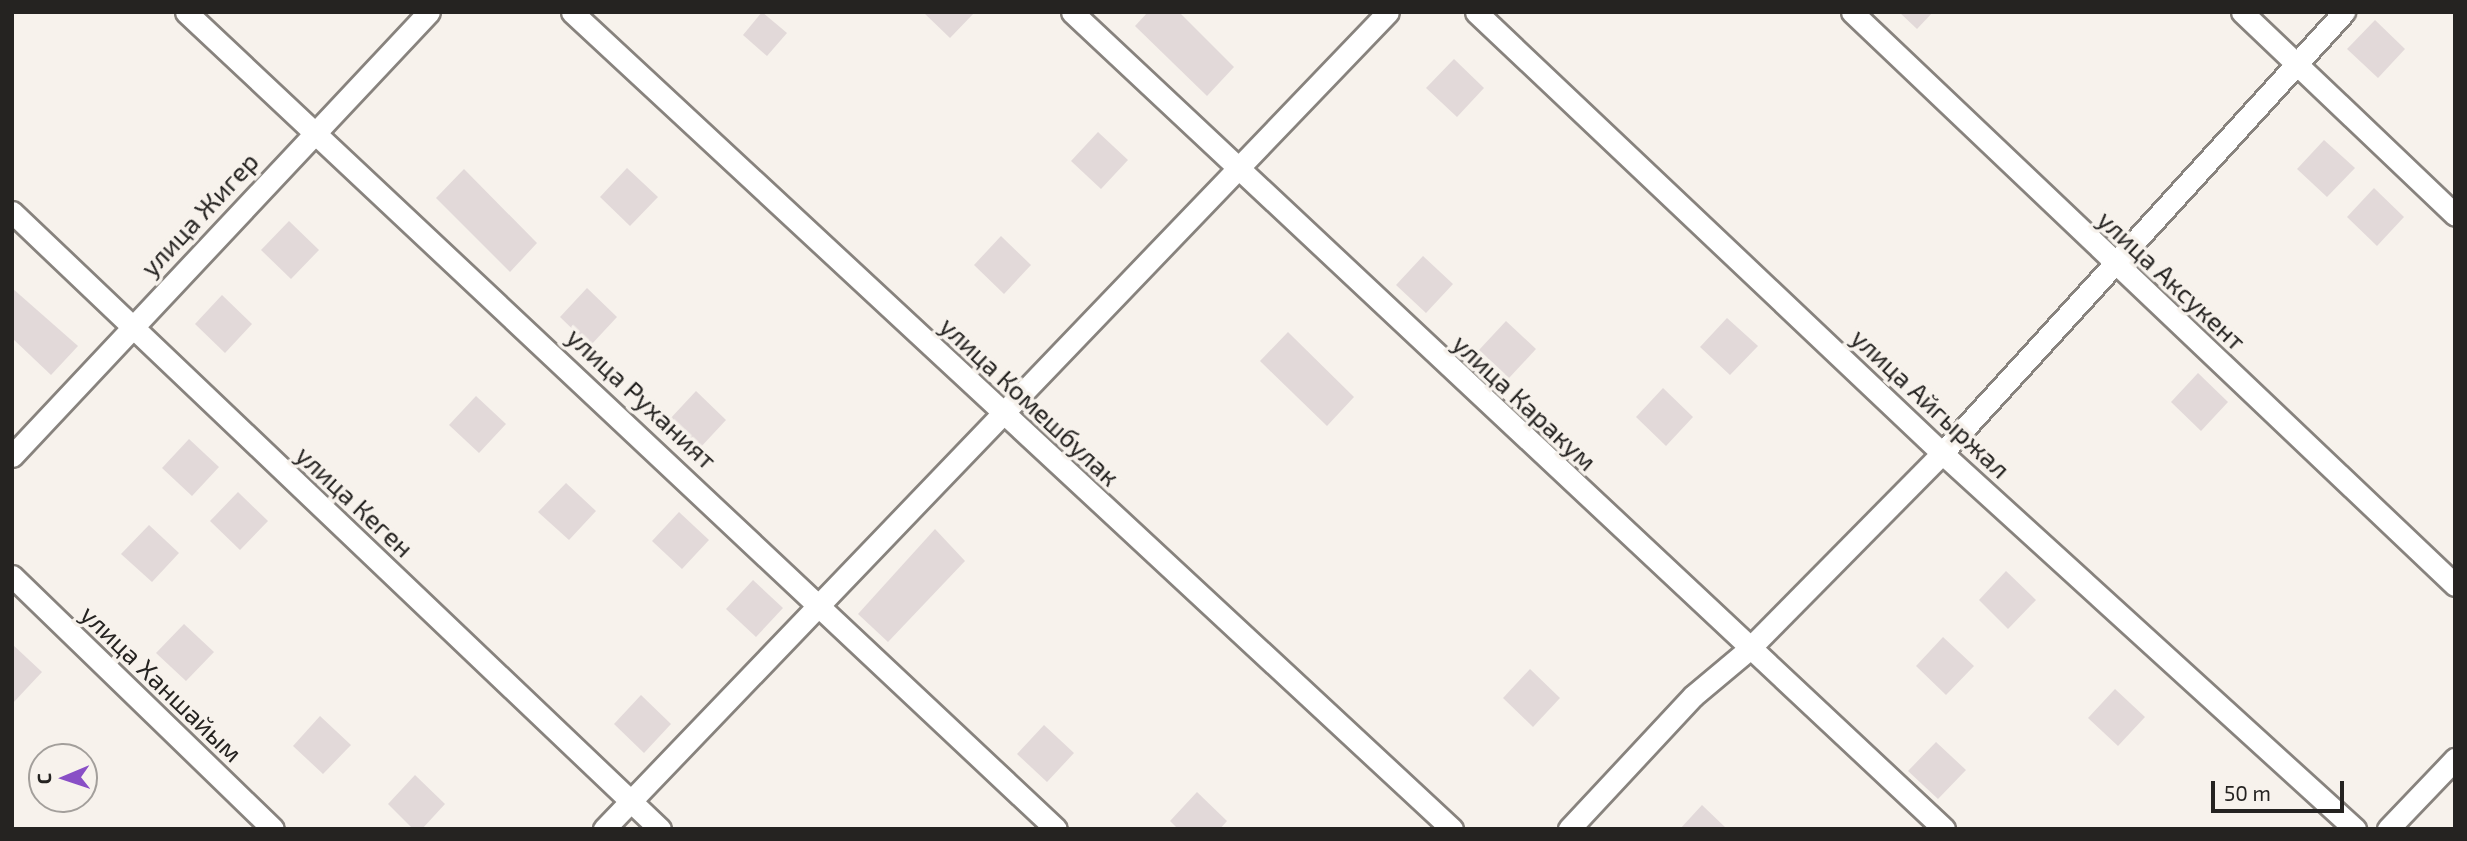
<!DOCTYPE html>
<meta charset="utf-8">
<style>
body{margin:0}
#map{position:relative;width:2467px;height:841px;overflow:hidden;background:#f7f2ec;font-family:"Exo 2",sans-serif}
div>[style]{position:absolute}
.building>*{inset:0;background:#e2d9d9}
.roads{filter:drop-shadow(2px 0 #88837e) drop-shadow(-2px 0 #88837e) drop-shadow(0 2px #88837e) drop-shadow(0 -2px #88837e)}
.minor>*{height:21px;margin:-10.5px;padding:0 10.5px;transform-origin:10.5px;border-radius:10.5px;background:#fff}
span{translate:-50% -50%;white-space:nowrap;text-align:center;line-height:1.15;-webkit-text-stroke:7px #f7f2ec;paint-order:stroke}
.street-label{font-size:26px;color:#252321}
.frame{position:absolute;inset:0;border:14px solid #252321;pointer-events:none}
.north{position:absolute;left:28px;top:743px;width:70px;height:70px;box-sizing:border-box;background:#f7f2ec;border:2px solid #a39f9b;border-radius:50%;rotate:268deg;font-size:19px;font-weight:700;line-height:28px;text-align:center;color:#252321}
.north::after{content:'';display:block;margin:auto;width:24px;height:32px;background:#894fc6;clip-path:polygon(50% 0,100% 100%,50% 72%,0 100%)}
.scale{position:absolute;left:2211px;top:781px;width:133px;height:32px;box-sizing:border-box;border:4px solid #252321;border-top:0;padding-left:9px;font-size:21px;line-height:24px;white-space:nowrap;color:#252321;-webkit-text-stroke:5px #f7f2ec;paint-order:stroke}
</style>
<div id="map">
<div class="building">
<i style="clip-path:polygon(762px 12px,787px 33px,767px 56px,743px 35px)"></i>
<i style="clip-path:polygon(923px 12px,975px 12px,950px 38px)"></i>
<i style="clip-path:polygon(1148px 12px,1179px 12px,1234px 67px,1207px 96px,1135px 26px)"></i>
<i style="clip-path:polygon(1899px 12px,1933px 12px,1917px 29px)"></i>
<i style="clip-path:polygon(2375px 20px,2405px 49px,2378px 78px,2347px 49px)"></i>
<i style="clip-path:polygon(1454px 59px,1484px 88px,1457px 117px,1426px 88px)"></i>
<i style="clip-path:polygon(1098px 132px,1128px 160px,1101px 189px,1071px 161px)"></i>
<i style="clip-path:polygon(2324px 140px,2355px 168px,2327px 197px,2297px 169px)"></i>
<i style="clip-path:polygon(627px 168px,658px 197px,630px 226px,600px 197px)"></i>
<i style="clip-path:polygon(464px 169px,537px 243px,510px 272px,436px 198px)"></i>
<i style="clip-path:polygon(2374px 188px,2404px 217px,2377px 246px,2347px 217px)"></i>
<i style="clip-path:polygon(289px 221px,319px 250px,291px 279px,261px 250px)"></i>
<i style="clip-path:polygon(1001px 236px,1031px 265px,1004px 294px,974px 265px)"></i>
<i style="clip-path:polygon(1423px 256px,1453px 284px,1426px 313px,1396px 285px)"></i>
<i style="clip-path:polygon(12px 288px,78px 346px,51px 375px,12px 338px)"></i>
<i style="clip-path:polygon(587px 288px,617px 317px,590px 346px,560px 317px)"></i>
<i style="clip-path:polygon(222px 295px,252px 324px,225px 353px,195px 324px)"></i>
<i style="clip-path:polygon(1727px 318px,1758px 346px,1730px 375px,1700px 347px)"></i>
<i style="clip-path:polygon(1506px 321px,1536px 349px,1509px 378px,1479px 350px)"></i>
<i style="clip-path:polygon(1288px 332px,1354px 397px,1327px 426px,1260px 361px)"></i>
<i style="clip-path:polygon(2198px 373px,2228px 402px,2201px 431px,2171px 402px)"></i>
<i style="clip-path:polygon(1663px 388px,1693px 417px,1666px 446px,1636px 417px)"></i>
<i style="clip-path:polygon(696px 391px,726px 420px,699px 449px,669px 420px)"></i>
<i style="clip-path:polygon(476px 396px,506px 424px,479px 453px,449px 425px)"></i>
<i style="clip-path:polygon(189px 439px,219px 467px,192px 496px,162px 468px)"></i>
<i style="clip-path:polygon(566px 483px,596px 511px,569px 540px,538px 512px)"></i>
<i style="clip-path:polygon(238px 492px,268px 521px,240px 550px,210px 521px)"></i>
<i style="clip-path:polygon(679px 512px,709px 540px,682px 569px,652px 541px)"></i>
<i style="clip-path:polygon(149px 525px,179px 553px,152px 582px,121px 554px)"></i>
<i style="clip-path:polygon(935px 529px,965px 561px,888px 642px,858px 614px)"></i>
<i style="clip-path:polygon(2006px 571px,2036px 600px,2008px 629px,1979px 600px)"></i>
<i style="clip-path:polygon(753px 580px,783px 608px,756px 637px,726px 609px)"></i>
<i style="clip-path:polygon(184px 624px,214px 652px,186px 681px,156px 653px)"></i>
<i style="clip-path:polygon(1943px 637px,1974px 666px,1946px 695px,1916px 666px)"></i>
<i style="clip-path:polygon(12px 644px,42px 672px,12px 704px)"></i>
<i style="clip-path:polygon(1530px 669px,1560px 698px,1533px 727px,1503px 698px)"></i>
<i style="clip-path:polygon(2115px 689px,2145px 717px,2118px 746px,2088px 718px)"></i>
<i style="clip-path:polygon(641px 695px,671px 724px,644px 753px,614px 724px)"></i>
<i style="clip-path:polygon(320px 716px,351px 745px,323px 774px,293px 746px)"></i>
<i style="clip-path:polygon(1044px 725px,1074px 753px,1047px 782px,1017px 754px)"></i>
<i style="clip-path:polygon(1936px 742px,1966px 770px,1938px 799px,1908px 771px)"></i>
<i style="clip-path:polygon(415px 775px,445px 804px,422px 829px,413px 829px,388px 804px)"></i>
<i style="clip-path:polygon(1197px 792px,1227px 821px,1220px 829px,1178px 829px,1170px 821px)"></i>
<i style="clip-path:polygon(1702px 805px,1727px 829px,1680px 829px)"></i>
</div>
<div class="roads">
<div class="minor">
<i style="left:186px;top:12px;width:1193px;rotate:43.2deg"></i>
<i style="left:572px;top:12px;width:1201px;rotate:42.87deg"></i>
<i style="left:1072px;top:12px;width:1195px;rotate:43.13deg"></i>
<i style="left:1476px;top:12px;width:642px;rotate:43.42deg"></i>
<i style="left:1942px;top:453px;width:559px;rotate:42.32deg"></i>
<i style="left:1852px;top:12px;width:832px;rotate:43.54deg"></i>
<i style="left:2242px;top:12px;width:294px;rotate:43.6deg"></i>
<i style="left:12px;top:212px;width:895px;rotate:43.6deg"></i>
<i style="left:12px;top:456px;width:609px;rotate:-46.8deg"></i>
<i style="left:12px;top:576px;width:363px;rotate:44.1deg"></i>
<i style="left:604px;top:829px;width:1132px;rotate:-46.18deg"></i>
<i style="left:1569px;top:829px;width:182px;rotate:-47deg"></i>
<i style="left:1693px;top:696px;width:72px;rotate:-39.9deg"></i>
<i style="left:1748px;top:650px;width:276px;rotate:-45.4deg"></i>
<i style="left:1942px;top:453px;width:597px;rotate:-47.65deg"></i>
<i style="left:2388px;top:829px;width:97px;rotate:-46.3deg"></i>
</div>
</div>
<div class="street-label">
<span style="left:199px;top:214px;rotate:-47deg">улица Жигер</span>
<span style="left:2172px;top:280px;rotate:43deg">улица Аксукент</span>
<span style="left:642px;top:398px;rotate:43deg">улица Руханият</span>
<span style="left:1030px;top:401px;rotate:43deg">улица Комешбулак</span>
<span style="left:1525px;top:402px;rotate:43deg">улица Каракум</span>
<span style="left:1931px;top:403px;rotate:43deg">улица Айгыржал</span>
<span style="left:355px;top:501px;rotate:43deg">улица Кеген</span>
<span style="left:162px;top:683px;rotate:44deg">улица Ханшайым</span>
</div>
<div class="frame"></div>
<div class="north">С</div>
<div class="scale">50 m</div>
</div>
